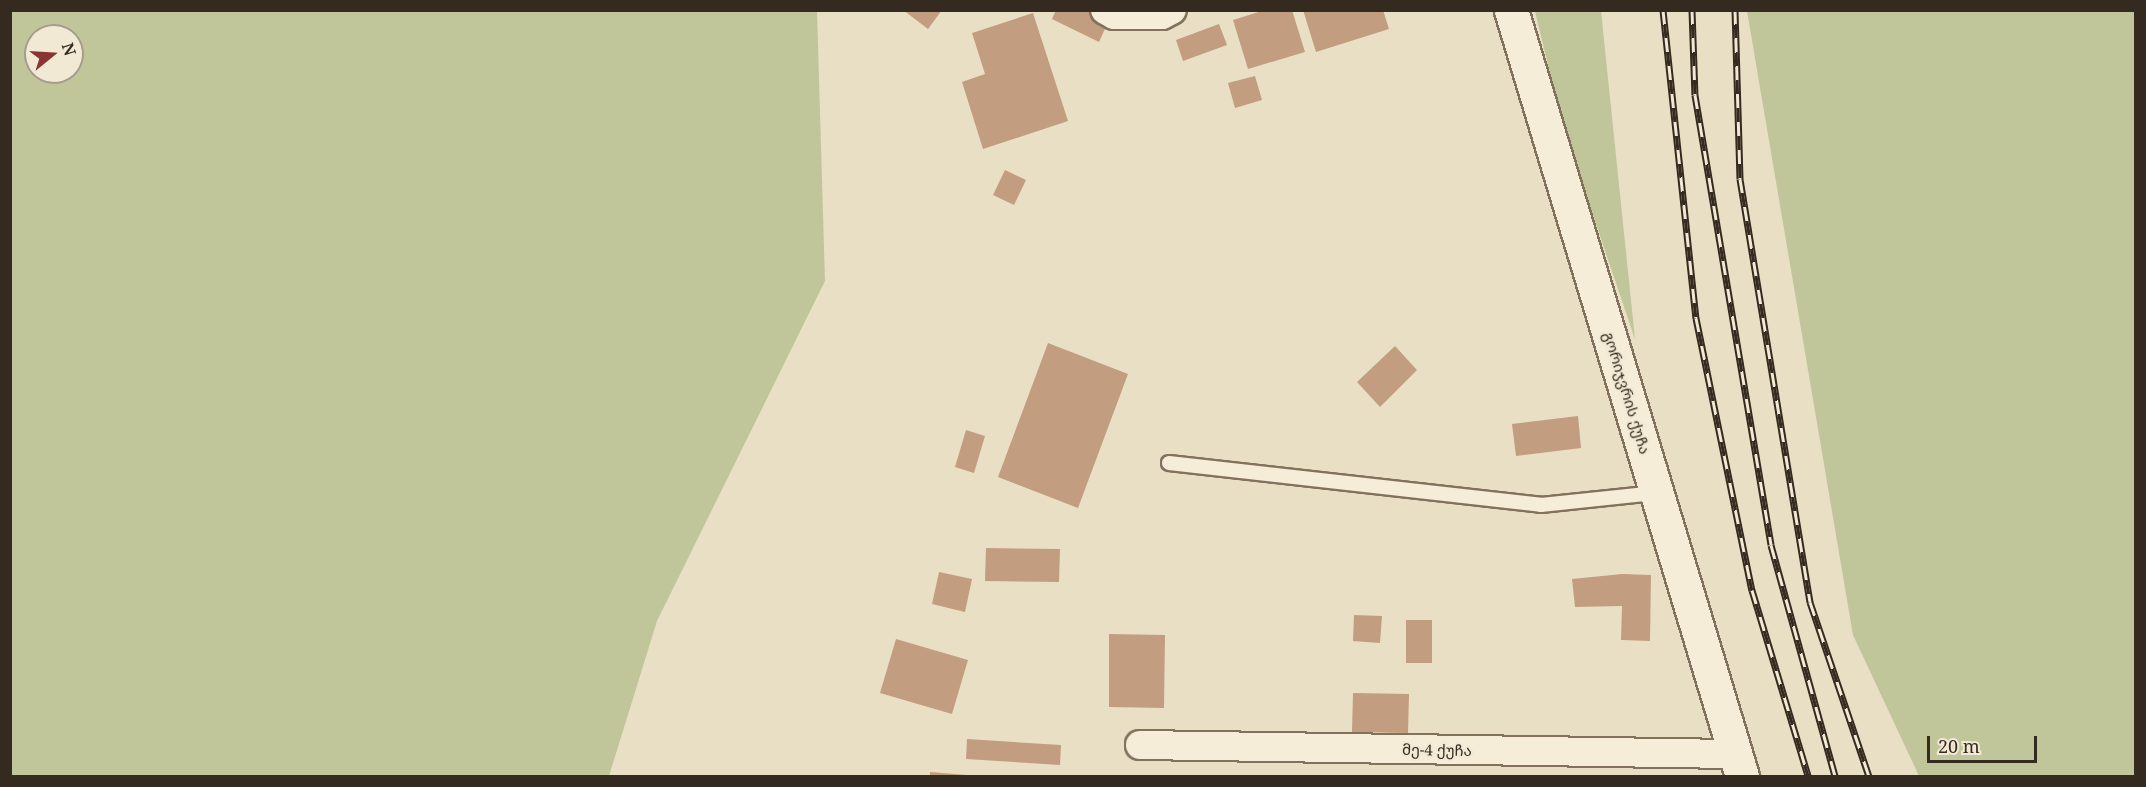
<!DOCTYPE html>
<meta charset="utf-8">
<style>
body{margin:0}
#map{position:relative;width:2146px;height:787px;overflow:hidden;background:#e9dfc5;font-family:"Noto Serif","Noto Sans Georgian",serif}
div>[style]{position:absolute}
.green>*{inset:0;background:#c0c69a}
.building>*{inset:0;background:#c39d7f}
.roads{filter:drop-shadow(2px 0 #82725d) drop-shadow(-2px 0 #82725d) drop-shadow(0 2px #82725d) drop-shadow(0 -2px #82725d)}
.service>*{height:14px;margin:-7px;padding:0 7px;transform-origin:7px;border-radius:7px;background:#f5edd7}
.minor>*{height:28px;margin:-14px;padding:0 14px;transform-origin:14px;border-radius:14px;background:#f5edd7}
.secondary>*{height:33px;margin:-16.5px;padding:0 16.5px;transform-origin:16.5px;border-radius:16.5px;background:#f5edd7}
.rail>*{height:7px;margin-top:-3.5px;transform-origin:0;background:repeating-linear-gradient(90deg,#f1e9d4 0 14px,#342a1f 0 28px);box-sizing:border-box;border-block:2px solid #342a1f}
span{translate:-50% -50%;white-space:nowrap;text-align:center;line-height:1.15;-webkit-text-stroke:4.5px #f1e9d4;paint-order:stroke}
.street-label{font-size:15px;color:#342a1f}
.frame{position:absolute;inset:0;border:12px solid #342a1f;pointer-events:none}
.north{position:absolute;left:24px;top:24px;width:60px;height:60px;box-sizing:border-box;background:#f1e9d4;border:2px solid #a59d8c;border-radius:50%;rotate:72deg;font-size:16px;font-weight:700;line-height:24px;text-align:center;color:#342a1f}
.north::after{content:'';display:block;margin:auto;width:21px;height:27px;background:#8a3534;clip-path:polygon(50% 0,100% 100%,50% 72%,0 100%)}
.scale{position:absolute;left:1927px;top:736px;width:110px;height:27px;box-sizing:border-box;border:3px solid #342a1f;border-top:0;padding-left:8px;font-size:18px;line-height:21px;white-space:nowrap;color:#342a1f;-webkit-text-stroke:4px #f1e9d4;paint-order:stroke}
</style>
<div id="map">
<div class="green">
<i style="clip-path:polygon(evenodd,10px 11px,817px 11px,825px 281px,657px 621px,609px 776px,11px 776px,10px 11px,36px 36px,72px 36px,72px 72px,36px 72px,36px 36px)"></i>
<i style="clip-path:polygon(1535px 11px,1601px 11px,1635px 339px,1563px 127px)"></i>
<i style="clip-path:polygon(1747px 11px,2135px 11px,2135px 776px,1919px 776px,1853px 635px)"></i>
</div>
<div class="building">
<i style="clip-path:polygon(903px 10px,942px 10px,928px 29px)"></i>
<i style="clip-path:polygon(1056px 10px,1095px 10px,1110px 18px,1099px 42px,1052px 19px)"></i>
<i style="clip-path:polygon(1265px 10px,1292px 10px,1305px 52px,1248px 69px,1233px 20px)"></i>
<i style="clip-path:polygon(1303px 10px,1383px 10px,1389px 29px,1316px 52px)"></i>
<i style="clip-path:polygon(1033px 13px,1068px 121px,983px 149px,962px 82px,985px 74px,972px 33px)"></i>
<i style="clip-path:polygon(1219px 24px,1227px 45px,1183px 61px,1176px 40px)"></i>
<i style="clip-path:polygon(1255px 76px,1262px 100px,1235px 108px,1228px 83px)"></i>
<i style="clip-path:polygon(1005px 170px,1026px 180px,1014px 205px,993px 195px)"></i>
<i style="clip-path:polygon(1048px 343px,1128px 374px,1078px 508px,998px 477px)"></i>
<i style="clip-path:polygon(1395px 346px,1417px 370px,1380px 407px,1357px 382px)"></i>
<i style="clip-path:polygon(1578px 416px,1581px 448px,1516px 456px,1512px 424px)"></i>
<i style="clip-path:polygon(966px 430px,985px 436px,974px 473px,955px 467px)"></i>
<i style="clip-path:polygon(986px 548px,1060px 549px,1059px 582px,985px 581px)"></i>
<i style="clip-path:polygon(939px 572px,972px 579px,965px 612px,932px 604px)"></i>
<i style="clip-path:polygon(1622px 574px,1651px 575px,1650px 641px,1621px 640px,1622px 606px,1575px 607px,1572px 579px)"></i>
<i style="clip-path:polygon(1354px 615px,1382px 616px,1380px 643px,1353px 641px)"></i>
<i style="clip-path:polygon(1406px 620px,1432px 620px,1432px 663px,1406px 663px)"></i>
<i style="clip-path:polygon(1109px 634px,1165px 635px,1164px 708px,1109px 707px)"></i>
<i style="clip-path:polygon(896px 639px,968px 660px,952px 714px,880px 693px)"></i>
<i style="clip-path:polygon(1353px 693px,1409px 694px,1408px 733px,1352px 732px)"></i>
<i style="clip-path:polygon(967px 739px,1061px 745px,1060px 765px,966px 759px)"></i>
<i style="clip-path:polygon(930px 772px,967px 775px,967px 776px,930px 776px)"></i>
</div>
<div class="roads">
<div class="service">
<i style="left:1169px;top:463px;width:374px;rotate:6.4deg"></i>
<i style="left:1541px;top:505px;width:116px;rotate:-6deg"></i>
</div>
<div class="minor">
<i style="left:1105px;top:10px;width:10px;rotate:29deg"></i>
<i style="left:1114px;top:15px;width:48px"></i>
<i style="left:1162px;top:15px;width:11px;rotate:-27deg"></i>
<i style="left:1140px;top:745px;width:594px;rotate:0.87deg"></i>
</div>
<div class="secondary">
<i style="left:1511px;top:10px;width:800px;rotate:73.22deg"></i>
</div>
</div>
<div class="rail">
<i style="left:1663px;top:10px;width:310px;rotate:83.9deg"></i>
<i style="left:1696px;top:318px;width:278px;rotate:78.4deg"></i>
<i style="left:1752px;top:590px;width:194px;rotate:73.2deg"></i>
<i style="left:1692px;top:10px;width:85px;rotate:88deg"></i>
<i style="left:1695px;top:95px;width:456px;rotate:80.4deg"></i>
<i style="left:1771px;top:545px;width:240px;rotate:74.5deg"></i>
<i style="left:1735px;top:10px;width:169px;rotate:88.3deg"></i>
<i style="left:1740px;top:179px;width:429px;rotate:80.6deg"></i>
<i style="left:1810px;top:602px;width:184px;rotate:71.3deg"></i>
</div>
<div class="street-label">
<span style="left:1627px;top:393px;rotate:73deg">გორიჯვრის ქუჩა</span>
<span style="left:1437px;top:750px;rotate:1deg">მე-4 ქუჩა</span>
</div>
<div class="frame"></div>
<div class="north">N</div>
<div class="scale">20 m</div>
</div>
